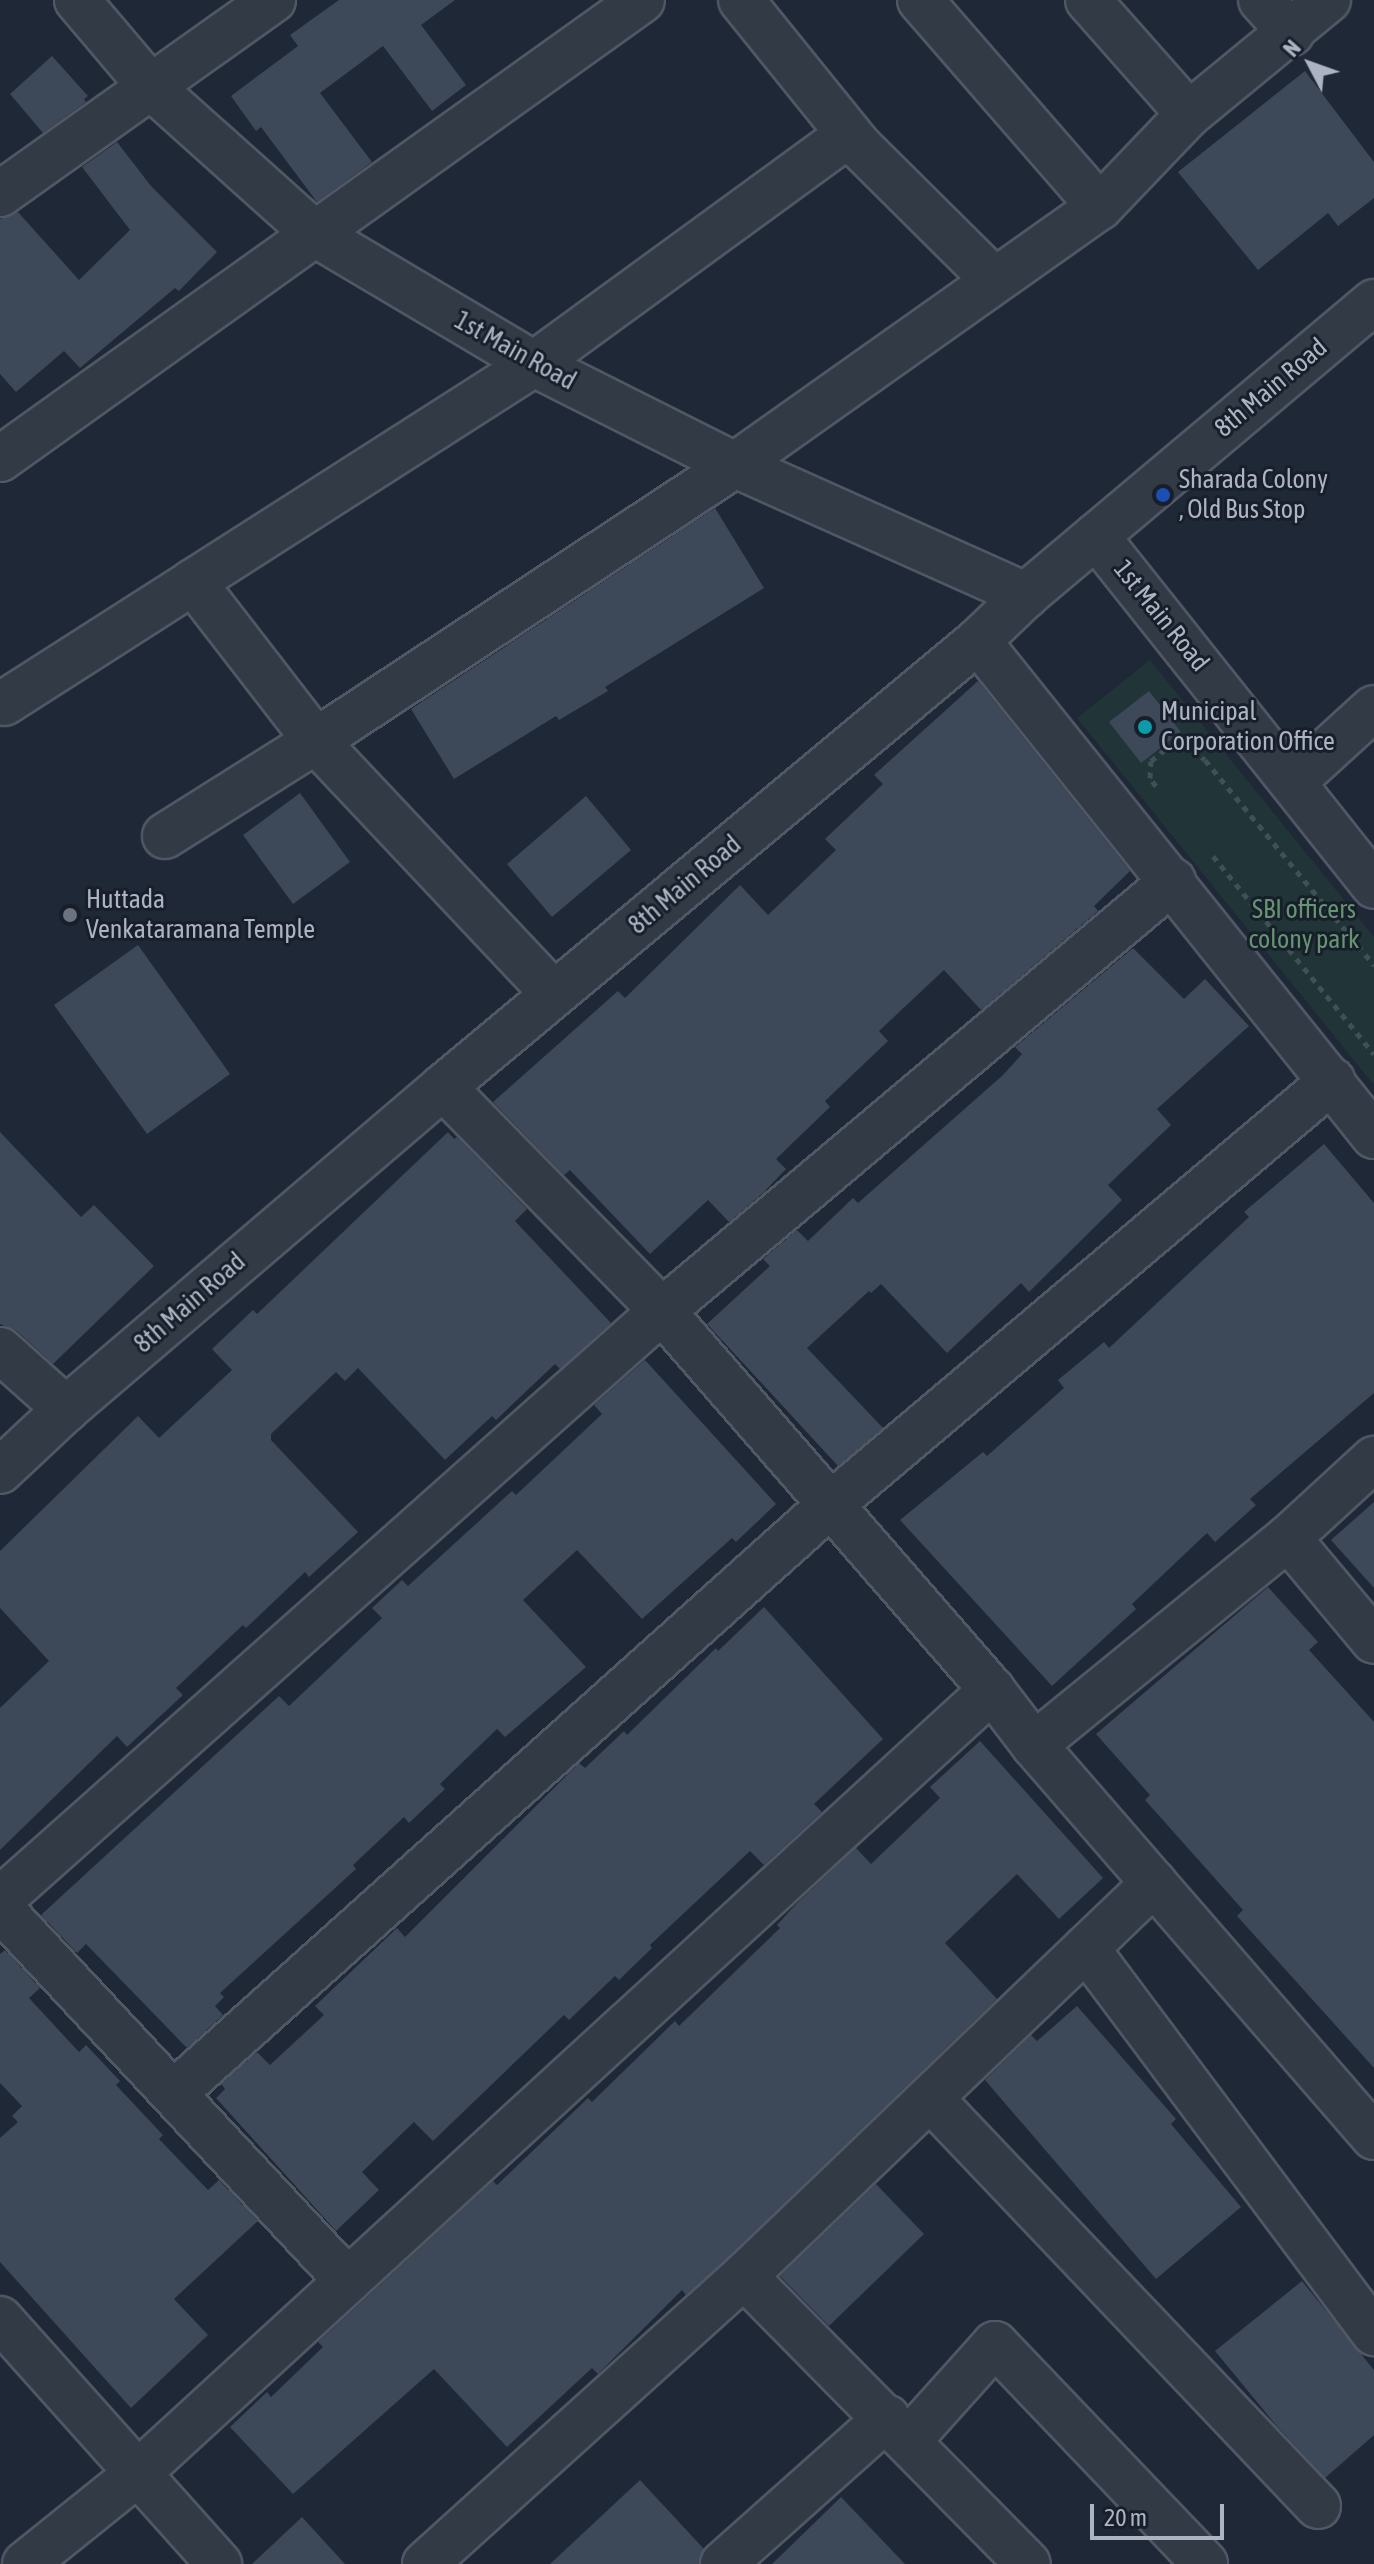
<!DOCTYPE html>
<style>
body{margin:0}
#map{position:relative;width:1374px;height:2564px;overflow:hidden;background:#1f2836;font-family:"Asap Condensed",sans-serif}
div>[style]{position:absolute}
.green>*{inset:0;background:#213437}
.building>*{inset:0;background:#3d4859}
.path>*{height:5px;margin-top:-2.5px;transform-origin:0;background:repeating-linear-gradient(90deg,#3e5154 0 6px,transparent 0 12px)}
.roads{filter:drop-shadow(2px 0 #505765) drop-shadow(-2px 0 #505765) drop-shadow(0 2px #505765) drop-shadow(0 -2px #505765)}
.minor>*{height:44px;margin:-22px;padding:0 22px;transform-origin:22px;border-radius:22px;background:#323a46}
.tertiary>*{height:44px;margin:-22px;padding:0 22px;transform-origin:22px;border-radius:22px;background:#323a46}
.dots>*{width:22px;height:22px;translate:-50% -50%;box-sizing:border-box;border:4px solid #181f2b;border-radius:50%}
span{translate:-50% -50%;white-space:nowrap;text-align:center;line-height:1.15;-webkit-text-stroke:6px #181f2b;paint-order:stroke}
.street-label{font-size:26px;color:#acb4c4}
.poi-label{font-size:26px;color:#acb4c4}
.left{translate:0 -50%;text-align:left}
.park-label{font-size:26px;color:#649471}
.north{position:absolute;left:1270px;top:24px;width:80px;height:80px;-webkit-text-stroke:6px #181f2b;paint-order:stroke;rotate:311deg;font-size:22px;font-weight:700;line-height:32px;text-align:center;color:#acb4c4}
.north::after{content:'';display:block;margin:auto;width:28px;height:36px;background:#acb4c4;clip-path:polygon(50% 0,100% 100%,50% 72%,0 100%)}
.scale{position:absolute;left:1090px;top:2504px;width:134px;height:36px;box-sizing:border-box;border:4px solid #acb4c4;border-top:0;padding-left:10px;font-size:24px;line-height:28px;white-space:nowrap;color:#acb4c4;-webkit-text-stroke:6px #181f2b;paint-order:stroke}
</style>
<div id="map">
<div class="green">
<i style="clip-path:polygon(1150px 660px,1374px 937px,1374px 1085px,1077px 718px)"></i>
</div>
<div class="building">
<i style="clip-path:polygon(339px 0,455px 0,421px 25px,466px 85px,432px 111px,383px 46px,320px 93px,372px 162px,317px 202px,261px 127px,256px 131px,231px 96px,298px 46px,290px 35px)"></i>
<i style="clip-path:polygon(52px 56px,88px 96px,84px 99px,86px 102px,43px 133px,10px 94px)"></i>
<i style="clip-path:polygon(1305px 71px,1374px 162px,1374px 198px,1338px 226px,1328px 213px,1258px 270px,1178px 172px)"></i>
<i style="clip-path:polygon(117px 142px,151px 186px,217px 252px,179px 291px,175px 288px,80px 368px,64px 351px,16px 392px,0 374px,0 219px,18px 212px,79px 280px,130px 230px,82px 167px)"></i>
<i style="clip-path:polygon(715px 508px,764px 588px,605px 687px,608px 691px,559px 720px,556px 716px,454px 779px,411px 709px)"></i>
<i style="clip-path:polygon(978px 681px,1130px 871px,1094px 906px,1098px 911px,981px 1010px,944px 970px,879px 1031px,888px 1041px,825px 1101px,830px 1107px,776px 1159px,786px 1169px,763px 1193px,729px 1222px,708px 1200px,650px 1254px,570px 1170px,564px 1175px,493px 1102px,618px 991px,625px 998px,740px 885px,768px 915px,836px 850px,825px 839px,883px 784px,874px 775px)"></i>
<i style="clip-path:polygon(1149px 691px,1181px 732px,1141px 763px,1109px 722px)"></i>
<i style="clip-path:polygon(300px 793px,350px 862px,293px 904px,243px 835px)"></i>
<i style="clip-path:polygon(586px 796px,631px 850px,552px 917px,507px 864px)"></i>
<i style="clip-path:polygon(138px 945px,230px 1074px,147px 1134px,54px 1005px)"></i>
<i style="clip-path:polygon(1133px 948px,1184px 999px,1205px 979px,1249px 1026px,1157px 1109px,1171px 1125px,1108px 1185px,1122px 1200px,1029px 1292px,1021px 1283px,947px 1353px,881px 1284px,871px 1293px,869px 1291px,807px 1348px,883px 1428px,838px 1466px,707px 1324px,770px 1266px,763px 1259px,797px 1230px,808px 1241px,853px 1198px,858px 1203px,1003px 1075px,1022px 1054px,1015px 1047px)"></i>
<i style="clip-path:polygon(0 1132px,81px 1217px,94px 1205px,154px 1266px,53px 1364px,17px 1331px,0 1324px)"></i>
<i style="clip-path:polygon(448px 1132px,454px 1139px,457px 1137px,527px 1209px,515px 1221px,611px 1323px,560px 1369px,555px 1364px,496px 1420px,492px 1416px,445px 1460px,358px 1368px,345px 1381px,336px 1372px,271px 1434px,271px 1440px,358px 1532px,309px 1577px,305px 1572px,246px 1628px,243px 1625px,176px 1688px,183px 1695px,127px 1747px,117px 1736px,0 1850px,0 1708px,49px 1661px,0 1608px,0 1551px,138px 1416px,159px 1438px,232px 1370px,212px 1349px,253px 1310px,257px 1314px)"></i>
<i style="clip-path:polygon(1324px 1144px,1374px 1203px,1374px 1393px,1250px 1499px,1256px 1505px,1215px 1542px,1207px 1533px,1132px 1604px,1136px 1609px,1052px 1686px,900px 1520px,983px 1452px,987px 1456px,1064px 1388px,1058px 1380px,1104px 1342px,1109px 1348px,1249px 1217px,1244px 1212px)"></i>
<i style="clip-path:polygon(645px 1360px,776px 1504px,736px 1542px,732px 1538px,642px 1619px,577px 1550px,523px 1600px,586px 1667px,505px 1737px,497px 1729px,440px 1784px,445px 1789px,409px 1823px,404px 1817px,353px 1865px,356px 1869px,220px 1993px,224px 1997px,215px 2006px,223px 2015px,187px 2048px,86px 1944px,77px 1953px,41px 1915px,279px 1696px,289px 1706px,382px 1618px,372px 1608px,402px 1580px,408px 1586px,512px 1491px,516px 1495px,602px 1414px,594px 1405px)"></i>
<i style="clip-path:polygon(1374px 1502px,1374px 1588px,1331px 1540px)"></i>
<i style="clip-path:polygon(1268px 1587px,1318px 1642px,1309px 1650px,1374px 1722px,1374px 2068px,1237px 1916px,1243px 1910px,1145px 1800px,1150px 1795px,1096px 1734px)"></i>
<i style="clip-path:polygon(764px 1607px,883px 1739px,814px 1804px,822px 1812px,764px 1865px,750px 1851px,650px 1945px,652px 1948px,619px 1980px,615px 1976px,569px 2020px,564px 2015px,433px 2141px,414px 2122px,362px 2172px,379px 2190px,336px 2231px,216px 2098px,225px 2089px,221px 2084px,257px 2052px,270px 2065px,324px 2015px,315px 2006px,397px 1928px,405px 1937px,579px 1763px,585px 1768px,624px 1731px,627px 1735px,716px 1648px,718px 1651px)"></i>
<i style="clip-path:polygon(980px 1741px,1103px 1878px,1059px 1919px,1017px 1874px,945px 1943px,997px 1999px,727px 2258px,686px 2295px,682px 2290px,598px 2374px,592px 2368px,507px 2447px,434px 2369px,293px 2494px,230px 2427px,267px 2392px,271px 2397px,323px 2347px,318px 2342px,493px 2181px,497px 2185px,588px 2098px,592px 2102px,675px 2021px,679px 2026px,780px 1928px,777px 1925px,798px 1902px,856px 1848px,871px 1864px,940px 1798px,930px 1787px)"></i>
<i style="clip-path:polygon(5px 1950px,40px 1988px,29px 1998px,79px 2052px,86px 2045px,120px 2081px,116px 2085px,163px 2135px,159px 2139px,208px 2190px,219px 2180px,258px 2221px,174px 2299px,208px 2335px,131px 2408px,0 2262px,0 2138px,18px 2122px,12px 2116px,22px 2106px,0 2083px,0 1954px)"></i>
<i style="clip-path:polygon(1077px 2006px,1176px 2119px,1171px 2124px,1241px 2207px,1156px 2279px,985px 2080px,1031px 2035px,1037px 2041px)"></i>
<i style="clip-path:polygon(876px 2184px,924px 2234px,829px 2326px,780px 2276px)"></i>
<i style="clip-path:polygon(1302px 2281px,1374px 2370px,1374px 2435px,1325px 2478px,1275px 2424px,1215px 2351px)"></i>
<i style="clip-path:polygon(640px 2480px,704px 2549px,699px 2564px,550px 2564px)"></i>
<i style="clip-path:polygon(841px 2497px,905px 2564px,772px 2564px)"></i>
<i style="clip-path:polygon(302px 2517px,345px 2564px,252px 2564px)"></i>
</div>
<div class="path">
<i style="left:1156px;top:786px;width:10px;rotate:-127deg"></i>
<i style="left:1150px;top:778px;width:17px;rotate:-87deg"></i>
<i style="left:1151px;top:761px;width:19px;rotate:-39deg"></i>
<i style="left:1166px;top:749px;width:18px;rotate:-22deg"></i>
<i style="left:1183px;top:742px;width:28px;rotate:39deg"></i>
<i style="left:1205px;top:760px;width:266px;rotate:50.5deg"></i>
<i style="left:1213px;top:856px;width:255px;rotate:50.9deg"></i>
</div>
<div class="roads">
<div class="minor">
<i style="left:741px;top:0;width:188px;rotate:51.1deg"></i>
<i style="left:859px;top:146px;width:190px;rotate:44.8deg"></i>
<i style="left:920px;top:0;width:274px;rotate:49deg"></i>
<i style="left:1088px;top:0;width:152px;rotate:48.5deg"></i>
<i style="left:1261px;top:0;width:45px;rotate:47.7deg"></i>
<i style="left:0;top:194px;width:335px;rotate:-35.4deg"></i>
<i style="left:0;top:459px;width:789px;rotate:-35.56deg"></i>
<i style="left:4px;top:703px;width:224px;rotate:-32.6deg"></i>
<i style="left:1294px;top:781px;width:108px;rotate:-42.4deg"></i>
<i style="left:165px;top:836px;width:178px;rotate:-32.2deg"></i>
<i style="left:316px;top:741px;width:502px;rotate:-33.37deg"></i>
<i style="left:735px;top:465px;width:447px;rotate:-35.3deg"></i>
<i style="left:1100px;top:207px;width:129px;rotate:-46.3deg"></i>
<i style="left:1189px;top:114px;width:180px;rotate:-39.4deg"></i>
<i style="left:554px;top:994px;width:347px;rotate:-133.3deg"></i>
<i style="left:316px;top:741px;width:201px;rotate:-127.7deg"></i>
<i style="left:193px;top:582px;width:405px;rotate:-32.6deg"></i>
<i style="left:534px;top:364px;width:390px;rotate:-36.1deg"></i>
<i style="left:443px;top:1087px;width:313px;rotate:45.6deg"></i>
<i style="left:662px;top:1311px;width:503px;rotate:48.95deg"></i>
<i style="left:992px;top:1690px;width:69px;rotate:52.6deg"></i>
<i style="left:1034px;top:1745px;width:519px;rotate:49.06deg"></i>
<i style="left:1288px;top:1538px;width:134px;rotate:50.1deg"></i>
<i style="left:1034px;top:1745px;width:328px;rotate:-39.2deg"></i>
<i style="left:1288px;top:1538px;width:117px;rotate:-42.6deg"></i>
<i style="left:0;top:1900px;width:886px;rotate:-41.66deg"></i>
<i style="left:662px;top:1311px;width:668px;rotate:-40.08deg"></i>
<i style="left:0;top:1908px;width:507px;rotate:47deg"></i>
<i style="left:1086px;top:1948px;width:481px;rotate:53.2deg"></i>
<i style="left:174px;top:2093px;width:880px;rotate:-41.87deg"></i>
<i style="left:829px;top:1506px;width:659px;rotate:-40.2deg"></i>
<i style="left:930px;top:2098px;width:563px;rotate:46.44deg"></i>
<i style="left:744px;top:2276px;width:404px;rotate:45.4deg"></i>
<i style="left:908px;top:2441px;width:130px;rotate:-48.1deg"></i>
<i style="left:995px;top:2344px;width:304px;rotate:46.3deg"></i>
<i style="left:25px;top:2564px;width:145px;rotate:-38.8deg"></i>
<i style="left:138px;top:2473px;width:1159px;rotate:-42.52deg"></i>
<i style="left:425px;top:2564px;width:430px;rotate:-42.1deg"></i>
<i style="left:744px;top:2276px;width:568px;rotate:-43.79deg"></i>
<i style="left:723px;top:2564px;width:220px;rotate:-41.7deg"></i>
</div>
<div class="tertiary">
<i style="left:77px;top:0;width:111px;rotate:49.7deg"></i>
<i style="left:149px;top:85px;width:223px;rotate:41.9deg"></i>
<i style="left:315px;top:234px;width:255px;rotate:30.7deg"></i>
<i style="left:534px;top:364px;width:225px;rotate:26.7deg"></i>
<i style="left:735px;top:465px;width:319px;rotate:24.1deg"></i>
<i style="left:1096px;top:536px;width:447px;rotate:51.5deg"></i>
<i style="left:978px;top:641px;width:634px;rotate:51.34deg"></i>
<i style="left:0;top:1350px;width:89px;rotate:41.8deg"></i>
<i style="left:0;top:1471px;width:91px;rotate:-43.2deg"></i>
<i style="left:66px;top:1409px;width:496px;rotate:-40.5deg"></i>
<i style="left:443px;top:1087px;width:697px;rotate:-39.82deg"></i>
<i style="left:978px;top:641px;width:66px;rotate:-43.8deg"></i>
<i style="left:1026px;top:595px;width:455px;rotate:-40.1deg"></i>
<i style="left:0;top:2319px;width:329px;rotate:48.2deg"></i>
</div>
</div>
<div class="dots">
<i style="left:1163px;top:495px;background:#1a4fb4"></i>
<i style="left:1145px;top:727px;background:#0f9aa8"></i>
<i style="left:70px;top:915px;background:#6b7280"></i>
</div>
<div class="street-label">
<span style="left:515px;top:351px;rotate:29deg">1st Main Road</span>
<span style="left:1271px;top:388px;rotate:-40deg">8th Main Road</span>
<span style="left:1161px;top:616px;rotate:51deg">1st Main Road</span>
<span style="left:685px;top:885px;rotate:-40deg">8th Main Road</span>
<span style="left:190px;top:1303px;rotate:-41deg">8th Main Road</span>
</div>
<div class="poi-label">
<span class="left" style="left:1179px;top:495px">Sharada Colony<br>, Old Bus Stop</span>
<span class="left" style="left:1161px;top:727px">Municipal<br>Corporation Office</span>
<span class="left" style="left:86px;top:915px">Huttada<br>Venkataramana Temple</span>
</div>
<div class="park-label">
<span style="left:1304px;top:925px">SBI officers<br>colony park</span>
</div>
<div class="north">N</div>
<div class="scale">20 m</div>
</div>
